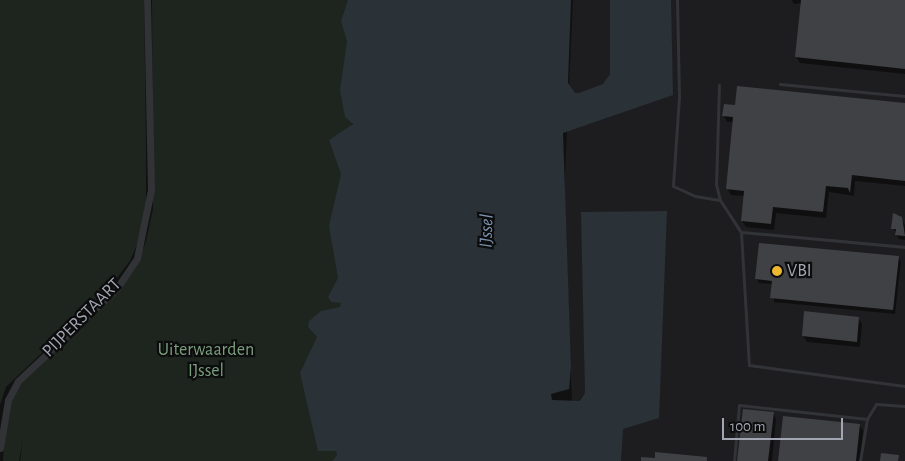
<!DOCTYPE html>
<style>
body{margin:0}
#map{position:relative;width:905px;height:461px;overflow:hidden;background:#111112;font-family:"Alegreya Sans",sans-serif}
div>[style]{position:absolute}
.built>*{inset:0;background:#1d1d1f}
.green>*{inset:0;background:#1d251e}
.water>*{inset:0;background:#2a3137}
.shadow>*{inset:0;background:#0007}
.building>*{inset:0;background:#404145}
.service>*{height:3px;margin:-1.5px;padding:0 1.5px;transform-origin:1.5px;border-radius:1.5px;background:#323337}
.minor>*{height:7px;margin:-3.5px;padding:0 3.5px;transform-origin:3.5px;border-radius:3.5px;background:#323337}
.dots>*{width:14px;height:14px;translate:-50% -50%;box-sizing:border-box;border:2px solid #0c0c0d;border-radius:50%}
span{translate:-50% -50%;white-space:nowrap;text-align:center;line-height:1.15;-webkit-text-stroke:4.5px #0c0c0d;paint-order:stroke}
.poi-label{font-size:18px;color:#a2a6b3}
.left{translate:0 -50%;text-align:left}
.street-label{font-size:18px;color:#a2a6b3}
.park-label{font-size:18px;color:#7a9e7e}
.water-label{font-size:19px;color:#7a92ae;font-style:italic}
.scale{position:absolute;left:722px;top:418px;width:121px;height:22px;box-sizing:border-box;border:2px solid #a2a6b3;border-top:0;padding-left:6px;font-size:15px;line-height:18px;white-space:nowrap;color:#a2a6b3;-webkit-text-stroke:4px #0c0c0d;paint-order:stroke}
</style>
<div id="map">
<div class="built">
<i style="clip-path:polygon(573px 0,905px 0,905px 461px,601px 461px,572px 402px,564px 196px)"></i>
</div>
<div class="green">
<i style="clip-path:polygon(0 0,144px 0,146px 142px,146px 208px,140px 238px,130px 261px,107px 291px,6px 387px,0 405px)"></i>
<i style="clip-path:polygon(152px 0,356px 0,342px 461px,20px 461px,23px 440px,19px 461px,3px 461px,5px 426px,12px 391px,137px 264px,146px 241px,153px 209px)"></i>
</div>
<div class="water">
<i style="clip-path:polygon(348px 0,571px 0,568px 83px,575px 93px,579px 93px,603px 84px,610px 74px,610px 0,671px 0,673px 95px,563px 133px,571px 367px,569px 389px,551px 394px,552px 400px,580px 401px,585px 393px,581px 212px,667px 211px,659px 418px,623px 429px,621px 461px,332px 461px,337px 455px,336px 451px,318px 451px,300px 373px,317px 337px,308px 327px,309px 321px,321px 311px,340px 307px,341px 303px,331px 302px,328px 297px,338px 278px,329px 226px,341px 174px,329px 140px,353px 124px,345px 117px,340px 90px,347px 41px,341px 21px)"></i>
</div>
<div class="shadow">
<i style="clip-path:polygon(792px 0,905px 0,905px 74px,800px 63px,796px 57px,802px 3px,794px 4px)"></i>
<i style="clip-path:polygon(905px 104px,905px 186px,855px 181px,854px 196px,829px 192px,826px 218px,776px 213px,774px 230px,746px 227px,742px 221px,745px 196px,731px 195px,727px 188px,734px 122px,727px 122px,724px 116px)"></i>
<i style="clip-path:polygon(894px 215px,899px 215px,905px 225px,905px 240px,899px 239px,893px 228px)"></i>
<i style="clip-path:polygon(898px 258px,901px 262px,895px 314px,774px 302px,773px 284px,759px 283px,756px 278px)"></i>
<i style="clip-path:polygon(858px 318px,862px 324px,860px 347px,807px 342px,803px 336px)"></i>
<i style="clip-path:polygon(773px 413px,776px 419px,772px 461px,738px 461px)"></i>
<i style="clip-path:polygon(859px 425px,863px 431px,860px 461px,779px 461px)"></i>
</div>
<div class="building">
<i style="clip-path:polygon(801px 0,905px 0,905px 69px,795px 57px)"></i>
<i style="clip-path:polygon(737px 86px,905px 103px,905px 181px,852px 175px,850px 193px,848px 188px,826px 186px,823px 212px,773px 207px,771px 224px,741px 221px,744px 191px,726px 189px,733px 117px,722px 116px,724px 104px,735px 105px)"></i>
<i style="clip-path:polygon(893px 213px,902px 217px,905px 236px,895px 235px,896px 229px,891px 229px)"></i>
<i style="clip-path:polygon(759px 243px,899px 256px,893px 310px,770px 298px,772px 281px,755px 279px)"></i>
<i style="clip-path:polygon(804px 311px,859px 317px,857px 342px,802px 336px)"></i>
<i style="clip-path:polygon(743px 409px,774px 412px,768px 461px,737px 461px)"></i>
<i style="clip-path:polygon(783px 416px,860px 424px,856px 461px,778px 461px)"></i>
<i style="clip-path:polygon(655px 452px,707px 457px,707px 461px,641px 461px,641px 457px,655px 458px)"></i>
<i style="clip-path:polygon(881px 453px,899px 455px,898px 461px,880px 461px)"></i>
</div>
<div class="service">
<i style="left:677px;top:0;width:97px;rotate:88.8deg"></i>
<i style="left:679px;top:97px;width:89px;rotate:93.9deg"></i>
<i style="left:673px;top:186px;width:24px;rotate:24deg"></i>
<i style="left:695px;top:196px;width:25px;rotate:9deg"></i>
<i style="left:780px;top:84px;width:126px;rotate:5.5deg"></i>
<i style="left:719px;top:85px;width:99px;rotate:91.7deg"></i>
<i style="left:716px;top:184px;width:16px;rotate:76deg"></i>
<i style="left:720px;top:200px;width:38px;rotate:57deg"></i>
<i style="left:741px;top:232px;width:133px;rotate:86.6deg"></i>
<i style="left:749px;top:365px;width:157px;rotate:7.7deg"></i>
<i style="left:741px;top:232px;width:165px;rotate:5.2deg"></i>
<i style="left:734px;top:461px;width:56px;rotate:-84.9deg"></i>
<i style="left:739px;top:405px;width:129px;rotate:6.2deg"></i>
<i style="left:860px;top:461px;width:43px;rotate:-80.5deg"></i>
<i style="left:867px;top:419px;width:17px;rotate:-59deg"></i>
<i style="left:876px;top:404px;width:29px;rotate:4deg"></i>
</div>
<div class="minor">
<i style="left:0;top:448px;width:49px;rotate:-80.5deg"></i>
<i style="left:8px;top:400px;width:21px;rotate:-62deg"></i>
<i style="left:18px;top:381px;width:136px;rotate:-43.2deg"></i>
<i style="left:117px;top:288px;width:36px;rotate:-56deg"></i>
<i style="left:137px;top:258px;width:69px;rotate:-78.4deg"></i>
<i style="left:151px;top:190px;width:190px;rotate:-91.2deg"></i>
</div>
<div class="dots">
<i style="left:777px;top:271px;background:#edb82f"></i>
</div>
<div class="poi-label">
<span class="left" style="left:787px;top:271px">VBI</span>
</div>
<div class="street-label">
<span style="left:82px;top:318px;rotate:-45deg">PIJPERSTAART</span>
</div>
<div class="park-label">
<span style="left:206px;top:361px">Uiterwaarden<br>IJssel</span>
</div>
<div class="water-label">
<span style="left:487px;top:231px;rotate:-88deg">IJssel</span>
</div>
<div class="scale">100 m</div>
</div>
